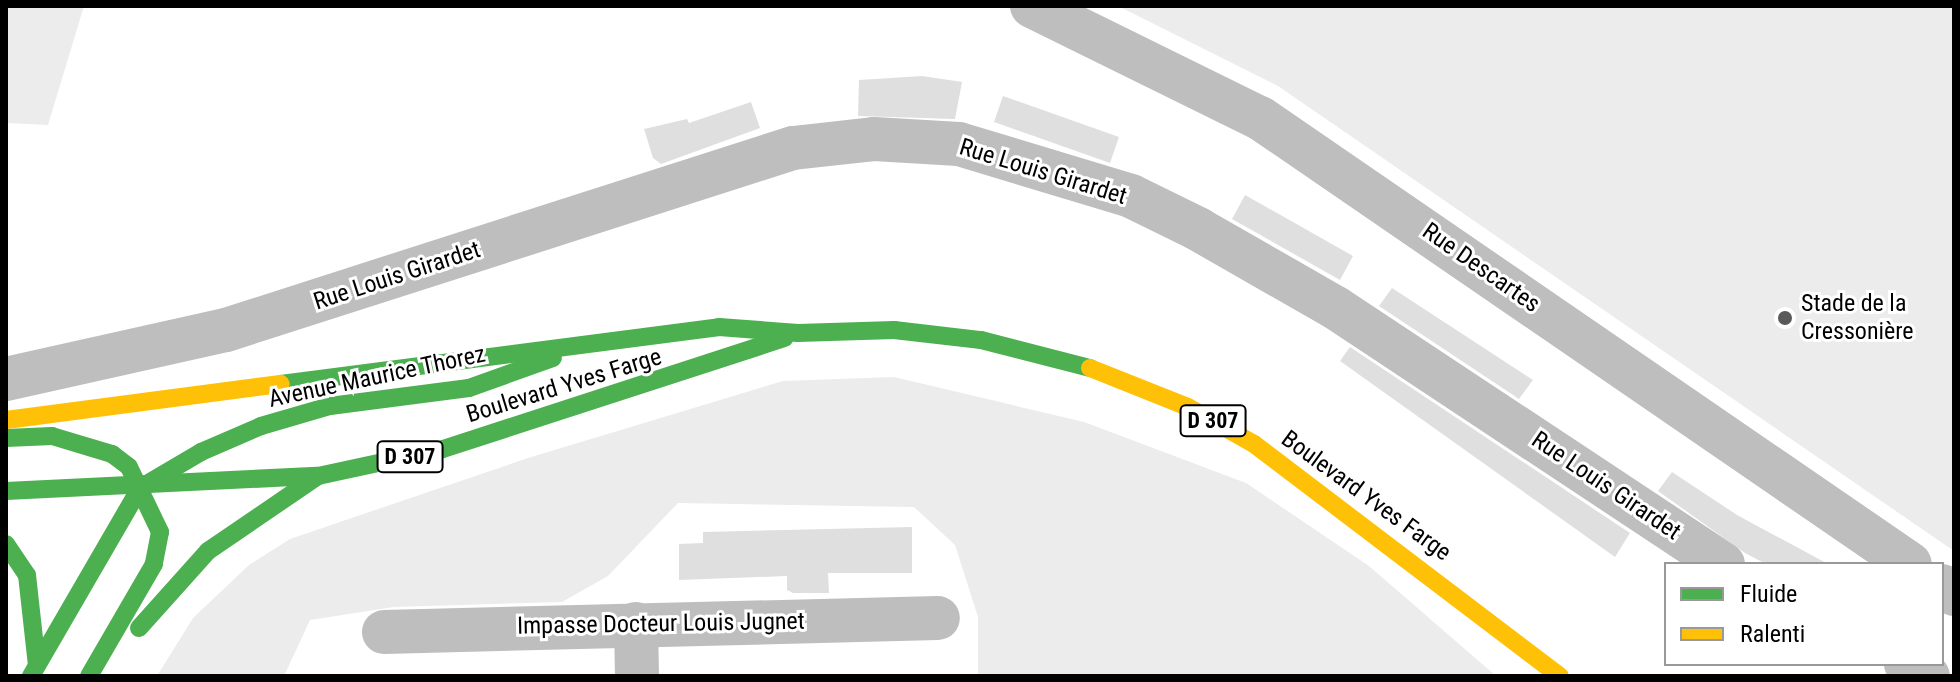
<!DOCTYPE html>
<meta charset="utf-8">
<style>
body{margin:0}
#map{position:relative;width:1960px;height:682px;overflow:hidden;background:#fff;font-family:"Roboto Condensed",sans-serif}
div>[style]{position:absolute}
.green>*{inset:0;background:#ececec}
.building>*{inset:0;background:#dfdfdf}
.street>*{height:44px;margin:-22px;padding:0 22px;transform-origin:22px;border-radius:22px;background:#bebebe}
.fast>*{height:18px;margin:-9px;padding:0 9px;transform-origin:9px;border-radius:9px;background:#4caf50}
.slow>*{height:18px;margin:-9px;padding:0 9px;transform-origin:9px;border-radius:9px;background:#ffc107}
.dots>*{width:22px;height:22px;translate:-50% -50%;box-sizing:border-box;border:4px solid #fff;border-radius:50%}
span{translate:-50% -50%;white-space:nowrap;text-align:center;line-height:1.15;-webkit-text-stroke:6px #fff;paint-order:stroke}
.shield-label span{padding:2px 6px;background:#fff;border:2px solid;border-radius:6px;-webkit-text-stroke-width:0}
.shield-label{font-size:22px;color:#000;font-weight:700}
.street-label{font-size:24px;color:#000}
.poi-label{font-size:24px;color:#000}
.left{translate:0 -50%;text-align:left}
.frame{position:absolute;inset:0;border:8px solid #000;pointer-events:none}
.legend{position:absolute;left:1664px;top:562px;width:280px;height:104px;box-sizing:border-box;background:#fff;border:2px solid #999;margin:0;padding:10px 14px;list-style:none;font-size:24px;color:#000}
.legend li{display:flex;align-items:center;gap:16px;height:40px}
.legend b{width:40px;border:2px solid #999}
</style>
<div id="map">
<div class="green">
<i style="clip-path:polygon(6px 6px,84px 6px,48px 125px,6px 123px)"></i>
<i style="clip-path:polygon(1118px 6px,1954px 6px,1954px 551px,1278px 86px)"></i>
<i style="clip-path:polygon(894px 377px,1084px 422px,1246px 483px,1369px 566px,1496px 676px,978px 676px,978px 617px,955px 545px,914px 507px,678px 503px,608px 576px,562px 602px,394px 607px,310px 620px,284px 676px,157px 676px,193px 618px,249px 565px,290px 539px,528px 458px,783px 381px)"></i>
</div>
<div class="building">
<i style="clip-path:polygon(922px 76px,962px 82px,955px 119px,858px 116px,859px 80px)"></i>
<i style="clip-path:polygon(1003px 96px,1119px 137px,1110px 163px,994px 122px)"></i>
<i style="clip-path:polygon(751px 102px,760px 128px,661px 164px,653px 158px,644px 129px,687px 119px,689px 123px)"></i>
<i style="clip-path:polygon(1245px 195px,1353px 256px,1340px 280px,1232px 219px)"></i>
<i style="clip-path:polygon(1392px 288px,1533px 380px,1519px 399px,1379px 306px)"></i>
<i style="clip-path:polygon(1350px 347px,1630px 533px,1615px 557px,1340px 361px)"></i>
<i style="clip-path:polygon(1672px 472px,1737px 515px,1828px 564px,1766px 564px,1745px 553px,1658px 491px)"></i>
<i style="clip-path:polygon(912px 527px,912px 573px,828px 573px,829px 593px,793px 593px,787px 590px,787px 576px,679px 580px,679px 544px,703px 543px,703px 532px)"></i>
</div>
<div class="street">
<i style="left:1032px;top:6px;width:254px;rotate:26.2deg"></i>
<i style="left:1260px;top:118px;width:788px;rotate:34.46deg"></i>
<i style="left:6px;top:379px;width:225px;rotate:-12.6deg"></i>
<i style="left:226px;top:330px;width:595px;rotate:-17.8deg"></i>
<i style="left:793px;top:148px;width:81px;rotate:-6.3deg"></i>
<i style="left:874px;top:139px;width:85px;rotate:3.4deg"></i>
<i style="left:959px;top:144px;width:180px;rotate:16.8deg"></i>
<i style="left:1131px;top:196px;width:75px;rotate:26.2deg"></i>
<i style="left:1198px;top:229px;width:159px;rotate:29.8deg"></i>
<i style="left:1336px;top:308px;width:464px;rotate:33.5deg"></i>
<i style="left:1942px;top:586px;width:14px;rotate:34deg"></i>
<i style="left:636px;top:624px;width:52px;rotate:88.9deg"></i>
<i style="left:384px;top:632px;width:554px;rotate:-1.45deg"></i>
<i style="left:1906px;top:664px;width:25px;rotate:29deg"></i>
</div>
<div class="fast">
<i style="left:281px;top:384px;width:442px;rotate:-7.4deg"></i>
<i style="left:719px;top:327px;width:79px;rotate:4.3deg"></i>
<i style="left:798px;top:333px;width:96px;rotate:-1.8deg"></i>
<i style="left:894px;top:330px;width:88px;rotate:6.6deg"></i>
<i style="left:981px;top:340px;width:113px;rotate:14.4deg"></i>
<i style="left:6px;top:438px;width:46px;rotate:-2.5deg"></i>
<i style="left:52px;top:436px;width:63px;rotate:16.7deg"></i>
<i style="left:112px;top:454px;width:21px;rotate:37deg"></i>
<i style="left:129px;top:467px;width:72px;rotate:64.5deg"></i>
<i style="left:160px;top:532px;width:33px;rotate:101deg"></i>
<i style="left:154px;top:564px;width:129px;rotate:120.1deg"></i>
<i style="left:6px;top:491px;width:312px;rotate:-2.8deg"></i>
<i style="left:318px;top:476px;width:128px;rotate:-12.2deg"></i>
<i style="left:443px;top:449px;width:359px;rotate:-18deg"></i>
<i style="left:6px;top:544px;width:37px;rotate:56deg"></i>
<i style="left:27px;top:575px;width:91px;rotate:83.7deg"></i>
<i style="left:139px;top:628px;width:103px;rotate:-48.1deg"></i>
<i style="left:208px;top:551px;width:133px;rotate:-34.3deg"></i>
<i style="left:31px;top:676px;width:217px;rotate:-59.9deg"></i>
<i style="left:140px;top:488px;width:71px;rotate:-30.5deg"></i>
<i style="left:201px;top:452px;width:65px;rotate:-23.4deg"></i>
<i style="left:261px;top:426px;width:72px;rotate:-16.2deg"></i>
<i style="left:330px;top:406px;width:140px;rotate:-7.4deg"></i>
<i style="left:469px;top:388px;width:89px;rotate:-19.7deg"></i>
</div>
<div class="slow">
<i style="left:1090px;top:368px;width:105px;rotate:21.7deg"></i>
<i style="left:1188px;top:407px;width:76px;rotate:29.3deg"></i>
<i style="left:1254px;top:444px;width:384px;rotate:37.2deg"></i>
<i style="left:6px;top:420px;width:277px;rotate:-7.5deg"></i>
</div>
<div class="dots">
<i style="left:1785px;top:318px;background:#595959"></i>
</div>
<div class="shield-label">
<span style="left:1213px;top:421px">D 307</span>
<span style="left:410px;top:457px">D 307</span>
</div>
<div class="street-label">
<span style="left:1043px;top:172px;rotate:17deg">Rue Louis Girardet</span>
<span style="left:1481px;top:268px;rotate:35deg">Rue Descartes</span>
<span style="left:397px;top:276px;rotate:-18deg">Rue Louis Girardet</span>
<span style="left:377px;top:377px;rotate:-12deg">Avenue Maurice Thorez</span>
<span style="left:564px;top:386px;rotate:-17deg">Boulevard Yves Farge</span>
<span style="left:1606px;top:486px;rotate:34deg">Rue Louis Girardet</span>
<span style="left:1366px;top:496px;rotate:36deg">Boulevard Yves Farge</span>
<span style="left:661px;top:624px;rotate:-1deg">Impasse Docteur Louis Jugnet</span>
</div>
<div class="poi-label">
<span class="left" style="left:1801px;top:318px">Stade de la<br>Cressonière</span>
</div>
<div class="frame"></div>
<ul class="legend">
<li><b style="height:10px;background:#4caf50"></b>Fluide</li>
<li><b style="height:10px;background:#ffc107"></b>Ralenti</li>
</ul>
</div>
